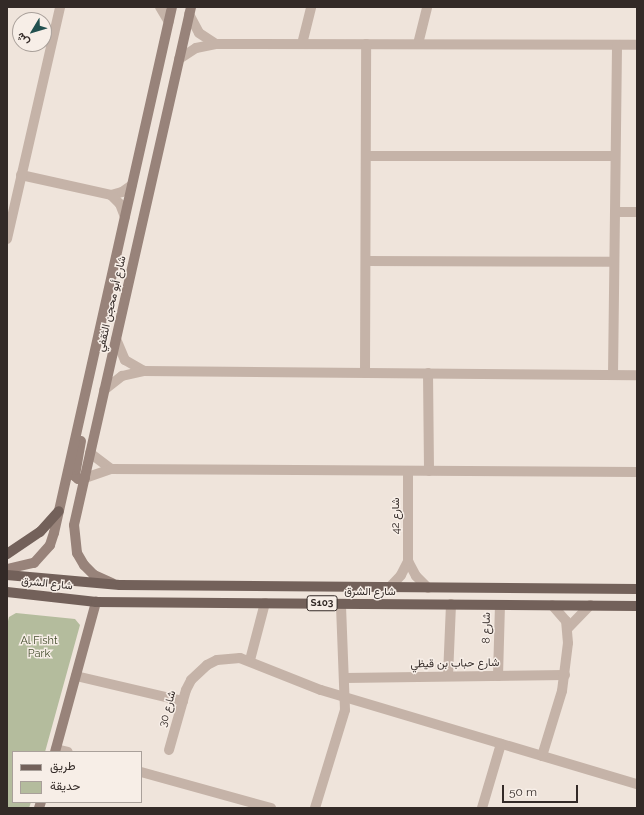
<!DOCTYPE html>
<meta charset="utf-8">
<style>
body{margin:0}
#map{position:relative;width:644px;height:815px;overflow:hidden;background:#efe4db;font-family:Raleway,Vazirmatn,sans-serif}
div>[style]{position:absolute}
.green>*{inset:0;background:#b4bc9d}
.street>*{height:10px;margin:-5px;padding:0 5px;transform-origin:5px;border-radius:5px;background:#c5b3a8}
.secondary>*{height:10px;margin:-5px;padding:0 5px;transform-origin:5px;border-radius:5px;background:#98837a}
.primary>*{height:10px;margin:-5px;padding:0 5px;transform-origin:5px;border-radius:5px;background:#73615a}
span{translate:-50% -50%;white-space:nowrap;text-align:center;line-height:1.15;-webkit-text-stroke:3px #f7eee7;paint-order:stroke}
.shield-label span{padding:1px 3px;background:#f7eee7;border:1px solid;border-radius:3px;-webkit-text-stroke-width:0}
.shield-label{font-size:10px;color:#332a27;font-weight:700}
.street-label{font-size:11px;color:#332a27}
.park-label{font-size:11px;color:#454e2e}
.frame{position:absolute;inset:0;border:8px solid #332a27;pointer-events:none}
.legend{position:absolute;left:12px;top:751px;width:130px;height:52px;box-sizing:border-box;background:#f7eee7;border:1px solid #a9a09a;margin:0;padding:5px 7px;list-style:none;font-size:12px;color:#332a27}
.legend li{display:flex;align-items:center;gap:8px;height:20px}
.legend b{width:20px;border:1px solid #a9a09a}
.north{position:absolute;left:12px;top:12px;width:40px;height:40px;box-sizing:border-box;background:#f7eee7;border:1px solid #a9a09a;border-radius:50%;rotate:232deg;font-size:11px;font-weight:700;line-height:16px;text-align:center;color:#332a27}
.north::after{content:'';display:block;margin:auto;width:14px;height:18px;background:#22504f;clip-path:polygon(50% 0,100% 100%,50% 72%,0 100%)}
.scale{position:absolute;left:502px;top:785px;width:76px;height:18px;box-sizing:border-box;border:2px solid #332a27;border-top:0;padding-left:5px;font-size:12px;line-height:14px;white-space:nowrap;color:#332a27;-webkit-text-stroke:3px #f7eee7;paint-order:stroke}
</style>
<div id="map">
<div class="green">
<i style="clip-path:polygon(16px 613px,75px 619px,80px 625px,45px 752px,13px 752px,13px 802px,31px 802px,29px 808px,7px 808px,7px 625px,9px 617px)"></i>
</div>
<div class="street">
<i style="left:160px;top:7px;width:17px;rotate:59deg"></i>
<i style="left:189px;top:14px;width:21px;rotate:62deg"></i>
<i style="left:199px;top:33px;width:20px;rotate:33deg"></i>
<i style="left:302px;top:44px;width:38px;rotate:-76deg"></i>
<i style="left:418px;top:44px;width:38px;rotate:-76deg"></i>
<i style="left:179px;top:59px;width:20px;rotate:-33deg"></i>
<i style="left:196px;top:48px;width:20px;rotate:-11deg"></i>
<i style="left:216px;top:44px;width:421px;rotate:0.1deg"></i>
<i style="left:366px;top:156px;width:249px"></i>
<i style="left:21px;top:175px;width:92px;rotate:12.5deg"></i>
<i style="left:111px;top:195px;width:11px;rotate:-15deg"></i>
<i style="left:122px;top:192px;width:12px;rotate:-35deg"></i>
<i style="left:111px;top:195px;width:13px;rotate:45deg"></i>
<i style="left:120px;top:204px;width:14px;rotate:69deg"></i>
<i style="left:615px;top:212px;width:22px"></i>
<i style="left:7px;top:239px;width:238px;rotate:-77.1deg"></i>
<i style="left:366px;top:261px;width:248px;rotate:0.2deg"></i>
<i style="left:116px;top:339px;width:23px;rotate:67deg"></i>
<i style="left:125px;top:360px;width:22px;rotate:30deg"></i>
<i style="left:365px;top:373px;width:329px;rotate:-89.8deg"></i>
<i style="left:428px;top:373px;width:98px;rotate:89.4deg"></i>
<i style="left:613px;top:375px;width:330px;rotate:-89.3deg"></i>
<i style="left:104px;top:390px;width:23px;rotate:-38deg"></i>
<i style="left:122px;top:376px;width:23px;rotate:-13deg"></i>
<i style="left:144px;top:371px;width:493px;rotate:0.5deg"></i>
<i style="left:90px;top:453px;width:26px;rotate:37deg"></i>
<i style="left:85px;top:478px;width:28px;rotate:-19deg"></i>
<i style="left:111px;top:469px;width:526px;rotate:0.33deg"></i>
<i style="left:408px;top:561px;width:17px;rotate:62deg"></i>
<i style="left:416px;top:576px;width:17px;rotate:45deg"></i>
<i style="left:390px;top:587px;width:16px;rotate:-47deg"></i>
<i style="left:401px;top:575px;width:16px;rotate:-63deg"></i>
<i style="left:408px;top:561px;width:90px;rotate:-90deg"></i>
<i style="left:568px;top:628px;width:32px;rotate:-46deg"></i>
<i style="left:250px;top:660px;width:59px;rotate:-75.3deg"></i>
<i style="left:76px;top:676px;width:110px;rotate:13.2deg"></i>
<i style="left:448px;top:676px;width:72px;rotate:-87.6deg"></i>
<i style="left:498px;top:676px;width:71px;rotate:-88.4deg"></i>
<i style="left:345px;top:678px;width:220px;rotate:-0.8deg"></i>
<i style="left:56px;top:749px;width:12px;rotate:14deg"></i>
<i style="left:169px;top:750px;width:62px;rotate:-74.2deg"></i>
<i style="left:186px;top:690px;width:11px;rotate:-63deg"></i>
<i style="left:191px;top:680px;width:22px;rotate:-43deg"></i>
<i style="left:207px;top:665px;width:11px;rotate:-27deg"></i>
<i style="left:217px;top:660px;width:23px;rotate:-5deg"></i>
<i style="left:240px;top:658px;width:87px;rotate:21.6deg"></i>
<i style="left:321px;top:690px;width:330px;rotate:16.6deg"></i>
<i style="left:542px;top:756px;width:68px;rotate:-72.9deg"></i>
<i style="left:562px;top:691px;width:48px;rotate:-82.9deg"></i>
<i style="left:568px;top:643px;width:22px;rotate:-95deg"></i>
<i style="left:566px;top:621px;width:21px;rotate:-131deg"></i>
<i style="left:141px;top:772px;width:135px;rotate:15.5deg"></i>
<i style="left:315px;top:808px;width:102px;rotate:-73deg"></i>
<i style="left:345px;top:710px;width:106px;rotate:-92.2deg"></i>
<i style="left:482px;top:808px;width:67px;rotate:-73.5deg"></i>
</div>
<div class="secondary">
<i style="left:81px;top:441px;width:36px;rotate:100deg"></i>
<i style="left:75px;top:476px;width:4px;rotate:45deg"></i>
<i style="left:78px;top:479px;width:7px;rotate:-8deg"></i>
<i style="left:7px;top:569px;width:28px;rotate:-13deg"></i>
<i style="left:34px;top:563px;width:24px;rotate:-48deg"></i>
<i style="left:50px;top:545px;width:13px;rotate:-72deg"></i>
<i style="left:54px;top:533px;width:539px;rotate:-77.36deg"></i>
<i style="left:112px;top:583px;width:20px;rotate:-156deg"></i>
<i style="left:94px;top:575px;width:14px;rotate:-135deg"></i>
<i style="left:84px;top:565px;width:14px;rotate:-120deg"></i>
<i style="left:77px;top:553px;width:28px;rotate:-96deg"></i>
<i style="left:74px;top:525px;width:531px;rotate:-77.27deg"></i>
<i style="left:55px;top:752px;width:156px;rotate:-74.7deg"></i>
<i style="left:39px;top:808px;width:6px;rotate:-72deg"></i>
</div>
<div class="primary">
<i style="left:7px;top:554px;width:40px;rotate:-34deg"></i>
<i style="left:40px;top:532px;width:28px;rotate:-48deg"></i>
<i style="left:7px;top:575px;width:113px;rotate:5.1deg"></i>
<i style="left:120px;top:585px;width:517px;rotate:0.44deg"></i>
<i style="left:7px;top:592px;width:90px;rotate:6.4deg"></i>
<i style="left:96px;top:602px;width:541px;rotate:0.42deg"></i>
</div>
<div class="shield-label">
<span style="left:322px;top:603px">S103</span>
</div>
<div class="street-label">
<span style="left:112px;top:304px;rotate:-77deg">شارع أبو محجن الثقفي</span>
<span style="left:396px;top:516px;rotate:-90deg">شارع 42</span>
<span style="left:47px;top:584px;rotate:6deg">شارع الشرق</span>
<span style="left:370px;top:592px">شارع الشرق</span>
<span style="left:487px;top:628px;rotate:-89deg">شارع 8</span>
<span style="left:455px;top:664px;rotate:-1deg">شارع حباب بن قيظي</span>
<span style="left:168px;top:709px;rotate:-75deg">شارع 30</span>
</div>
<div class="park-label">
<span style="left:39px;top:648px">Al Fisht<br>Park</span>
</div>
<div class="frame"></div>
<ul class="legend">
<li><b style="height:5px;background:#73615a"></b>طريق</li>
<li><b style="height:11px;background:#b4bc9d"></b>حديقة</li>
</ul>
<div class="north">ش</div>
<div class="scale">50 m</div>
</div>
